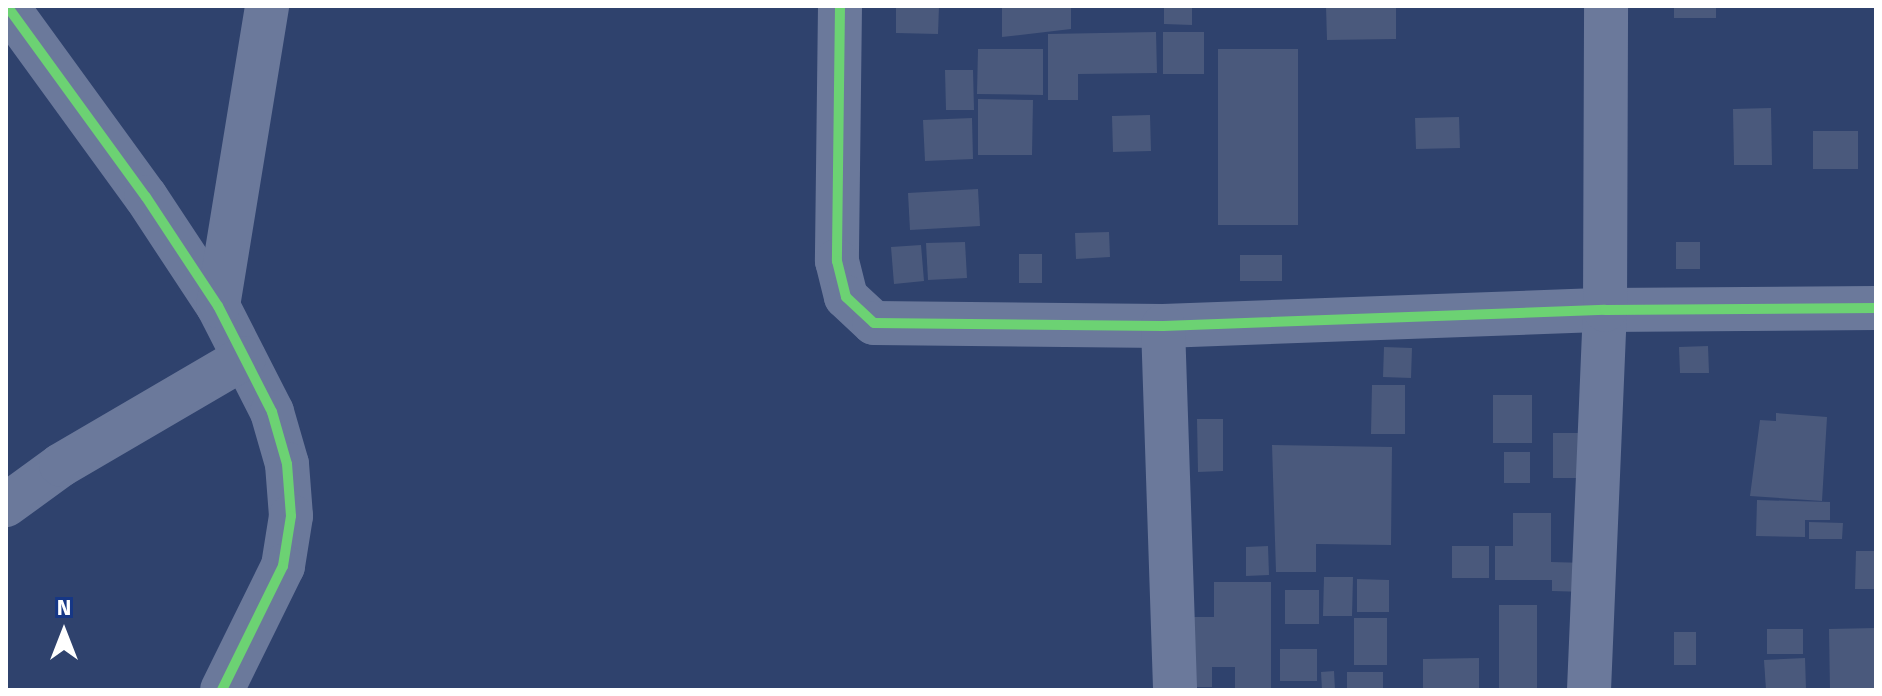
<!DOCTYPE html>
<style>
body{margin:0}
#map{position:relative;width:1882px;height:696px;overflow:hidden;background:#2f426d;font-family:"Fira Sans",sans-serif}
div>[style]{position:absolute}
.building>*{inset:0;background:#4a597c}
.minor>*{height:44px;margin:-22px;padding:0 22px;transform-origin:22px;border-radius:22px;background:#6b799b}
.cycleway>*{height:10px;margin:-5px;padding:0 5px;transform-origin:5px;border-radius:5px;background:#6cd273}
span{translate:-50% -50%;white-space:nowrap;text-align:center;line-height:1.15;-webkit-text-stroke:8px #163786;paint-order:stroke}
.frame{position:absolute;inset:0;border:8px solid #fff;pointer-events:none}
.north{position:absolute;left:24px;top:592px;width:80px;height:80px;-webkit-text-stroke:6px #163786;paint-order:stroke;rotate:0deg;font-size:22px;font-weight:700;line-height:32px;text-align:center;color:#fff}
.north::after{content:'';display:block;margin:auto;width:28px;height:36px;background:#fff;clip-path:polygon(50% 0,100% 100%,50% 72%,0 100%)}
</style>
<div id="map">
<div class="building">
<i style="clip-path:polygon(896px 6px,939px 6px,938px 34px,896px 33px)"></i>
<i style="clip-path:polygon(1071px 6px,1071px 29px,1002px 37px,1002px 8px)"></i>
<i style="clip-path:polygon(1164px 6px,1192px 6px,1192px 25px,1164px 24px)"></i>
<i style="clip-path:polygon(1326px 6px,1396px 6px,1396px 39px,1327px 40px)"></i>
<i style="clip-path:polygon(1674px 6px,1716px 6px,1716px 18px,1674px 18px)"></i>
<i style="clip-path:polygon(1156px 32px,1157px 73px,1078px 74px,1078px 100px,1048px 100px,1048px 34px)"></i>
<i style="clip-path:polygon(1163px 32px,1204px 32px,1204px 74px,1163px 74px)"></i>
<i style="clip-path:polygon(978px 49px,1043px 49px,1043px 95px,977px 94px)"></i>
<i style="clip-path:polygon(1218px 49px,1298px 49px,1298px 225px,1218px 225px)"></i>
<i style="clip-path:polygon(945px 70px,973px 70px,974px 110px,946px 110px)"></i>
<i style="clip-path:polygon(978px 99px,1033px 100px,1032px 155px,978px 155px)"></i>
<i style="clip-path:polygon(1771px 108px,1772px 165px,1734px 165px,1733px 109px)"></i>
<i style="clip-path:polygon(1150px 115px,1151px 151px,1113px 152px,1112px 116px)"></i>
<i style="clip-path:polygon(1459px 117px,1460px 148px,1416px 149px,1415px 118px)"></i>
<i style="clip-path:polygon(972px 118px,973px 159px,925px 161px,923px 120px)"></i>
<i style="clip-path:polygon(1813px 131px,1858px 131px,1858px 169px,1813px 169px)"></i>
<i style="clip-path:polygon(978px 189px,980px 226px,910px 230px,908px 193px)"></i>
<i style="clip-path:polygon(1109px 232px,1110px 257px,1076px 259px,1075px 233px)"></i>
<i style="clip-path:polygon(965px 242px,967px 278px,928px 280px,926px 243px)"></i>
<i style="clip-path:polygon(1676px 242px,1700px 242px,1700px 269px,1676px 269px)"></i>
<i style="clip-path:polygon(921px 245px,924px 281px,894px 284px,891px 247px)"></i>
<i style="clip-path:polygon(1019px 254px,1042px 254px,1042px 283px,1019px 283px)"></i>
<i style="clip-path:polygon(1240px 255px,1282px 255px,1282px 281px,1240px 281px)"></i>
<i style="clip-path:polygon(1708px 346px,1709px 373px,1680px 373px,1679px 347px)"></i>
<i style="clip-path:polygon(1384px 347px,1412px 348px,1411px 378px,1383px 377px)"></i>
<i style="clip-path:polygon(1372px 385px,1405px 385px,1405px 434px,1371px 434px)"></i>
<i style="clip-path:polygon(1493px 395px,1532px 395px,1532px 443px,1493px 443px)"></i>
<i style="clip-path:polygon(1776px 413px,1827px 417px,1822px 501px,1750px 496px,1760px 420px,1776px 421px)"></i>
<i style="clip-path:polygon(1197px 419px,1223px 419px,1223px 471px,1198px 472px)"></i>
<i style="clip-path:polygon(1553px 433px,1585px 433px,1586px 478px,1553px 478px)"></i>
<i style="clip-path:polygon(1272px 445px,1392px 447px,1391px 545px,1316px 544px,1316px 572px,1276px 572px)"></i>
<i style="clip-path:polygon(1504px 452px,1530px 452px,1530px 483px,1504px 483px)"></i>
<i style="clip-path:polygon(1757px 500px,1830px 502px,1830px 520px,1805px 520px,1805px 537px,1756px 536px)"></i>
<i style="clip-path:polygon(1513px 513px,1551px 513px,1551px 562px,1587px 563px,1586px 592px,1552px 591px,1552px 580px,1495px 580px,1495px 546px,1513px 546px)"></i>
<i style="clip-path:polygon(1809px 522px,1843px 523px,1842px 539px,1809px 539px)"></i>
<i style="clip-path:polygon(1268px 546px,1269px 575px,1246px 576px,1246px 547px)"></i>
<i style="clip-path:polygon(1452px 546px,1489px 546px,1489px 578px,1452px 578px)"></i>
<i style="clip-path:polygon(1856px 551px,1876px 551px,1876px 589px,1855px 589px)"></i>
<i style="clip-path:polygon(1324px 577px,1353px 577px,1352px 616px,1323px 616px)"></i>
<i style="clip-path:polygon(1357px 579px,1389px 580px,1389px 612px,1357px 612px)"></i>
<i style="clip-path:polygon(1214px 582px,1271px 582px,1271px 690px,1235px 690px,1235px 667px,1212px 667px,1212px 687px,1188px 687px,1188px 617px,1214px 617px)"></i>
<i style="clip-path:polygon(1285px 590px,1319px 590px,1319px 624px,1285px 624px)"></i>
<i style="clip-path:polygon(1499px 605px,1537px 605px,1537px 690px,1499px 690px)"></i>
<i style="clip-path:polygon(1354px 618px,1387px 618px,1387px 665px,1354px 665px)"></i>
<i style="clip-path:polygon(1876px 628px,1876px 690px,1830px 690px,1829px 629px)"></i>
<i style="clip-path:polygon(1767px 629px,1803px 629px,1803px 654px,1767px 654px)"></i>
<i style="clip-path:polygon(1674px 632px,1696px 632px,1696px 665px,1674px 665px)"></i>
<i style="clip-path:polygon(1280px 649px,1317px 649px,1317px 681px,1280px 681px)"></i>
<i style="clip-path:polygon(1479px 658px,1479px 690px,1423px 690px,1423px 659px)"></i>
<i style="clip-path:polygon(1805px 658px,1806px 690px,1766px 690px,1764px 660px)"></i>
<i style="clip-path:polygon(1334px 671px,1335px 690px,1322px 690px,1321px 672px)"></i>
<i style="clip-path:polygon(1347px 672px,1383px 672px,1383px 690px,1347px 690px)"></i>
</div>
<div class="minor">
<i style="left:7px;top:6px;width:236px;rotate:54deg"></i>
<i style="left:146px;top:197px;width:131px;rotate:56.6deg"></i>
<i style="left:218px;top:306px;width:119px;rotate:63deg"></i>
<i style="left:272px;top:412px;width:54px;rotate:73.9deg"></i>
<i style="left:287px;top:464px;width:52px;rotate:85.6deg"></i>
<i style="left:291px;top:516px;width:51px;rotate:99.1deg"></i>
<i style="left:283px;top:566px;width:138px;rotate:116.2deg"></i>
<i style="left:840px;top:6px;width:255px;rotate:90.7deg"></i>
<i style="left:837px;top:261px;width:37px;rotate:76deg"></i>
<i style="left:846px;top:297px;width:38px;rotate:43deg"></i>
<i style="left:874px;top:323px;width:289px;rotate:0.6deg"></i>
<i style="left:1163px;top:326px;width:442px;rotate:-2.1deg"></i>
<i style="left:1605px;top:310px;width:271px;rotate:-0.4deg"></i>
<i style="left:218px;top:306px;width:304px;rotate:-80.7deg"></i>
<i style="left:1163px;top:326px;width:364px;rotate:88.1deg"></i>
<i style="left:6px;top:505px;width:68px;rotate:-36deg"></i>
<i style="left:61px;top:465px;width:212px;rotate:-30.3deg"></i>
<i style="left:1589px;top:690px;width:380px;rotate:-87.6deg"></i>
<i style="left:1605px;top:310px;width:304px;rotate:-89.8deg"></i>
</div>
<div class="cycleway">
<i style="left:7px;top:6px;width:236px;rotate:54deg"></i>
<i style="left:146px;top:197px;width:131px;rotate:56.6deg"></i>
<i style="left:218px;top:306px;width:119px;rotate:63deg"></i>
<i style="left:272px;top:412px;width:54px;rotate:73.9deg"></i>
<i style="left:287px;top:464px;width:52px;rotate:85.6deg"></i>
<i style="left:291px;top:516px;width:51px;rotate:99.1deg"></i>
<i style="left:283px;top:566px;width:138px;rotate:116.2deg"></i>
<i style="left:840px;top:6px;width:255px;rotate:90.7deg"></i>
<i style="left:837px;top:261px;width:37px;rotate:76deg"></i>
<i style="left:846px;top:297px;width:38px;rotate:43deg"></i>
<i style="left:874px;top:323px;width:289px;rotate:0.6deg"></i>
<i style="left:1163px;top:326px;width:442px;rotate:-2.1deg"></i>
<i style="left:1605px;top:310px;width:271px;rotate:-0.4deg"></i>
</div>
<div class="frame"></div>
<div class="north">N</div>
</div>
